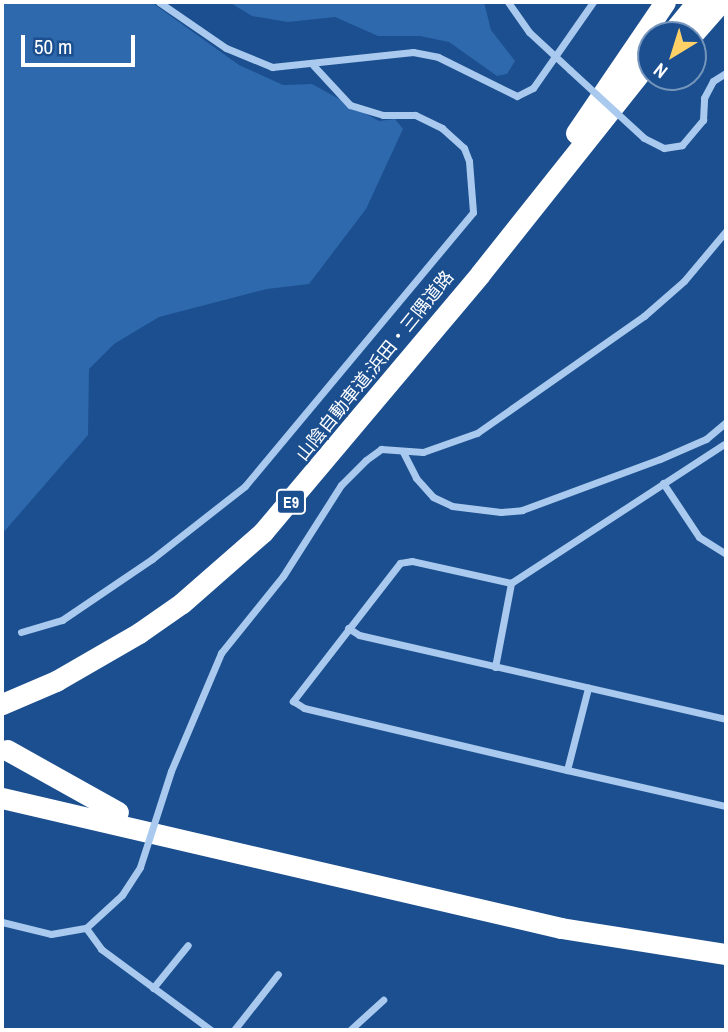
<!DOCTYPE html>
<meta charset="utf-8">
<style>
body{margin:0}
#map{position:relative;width:728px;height:1032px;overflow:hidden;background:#1b4f8f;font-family:"Archivo Narrow","Noto Sans JP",sans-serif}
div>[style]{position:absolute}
.green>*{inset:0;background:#2e69ad}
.street>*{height:7px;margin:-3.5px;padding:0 3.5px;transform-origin:3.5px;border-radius:3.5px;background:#a9c9ee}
.highway>*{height:21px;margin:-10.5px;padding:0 10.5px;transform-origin:10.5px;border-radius:10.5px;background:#fff}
.street-bridge>*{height:7px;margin:-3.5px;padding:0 3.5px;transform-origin:3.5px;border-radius:3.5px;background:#a9c9ee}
span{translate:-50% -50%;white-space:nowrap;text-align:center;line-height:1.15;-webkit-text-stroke:5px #1b4f8f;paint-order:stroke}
.shield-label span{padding:2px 5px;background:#1b4f8f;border:2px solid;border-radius:5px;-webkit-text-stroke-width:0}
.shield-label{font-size:16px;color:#fff;font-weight:700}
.street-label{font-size:18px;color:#fff}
.frame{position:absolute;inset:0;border:4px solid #fff;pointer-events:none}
.north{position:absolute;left:637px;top:21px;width:70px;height:70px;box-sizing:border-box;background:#1b4f8f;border:2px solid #7695bc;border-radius:50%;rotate:218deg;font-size:19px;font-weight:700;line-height:28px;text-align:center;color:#fff}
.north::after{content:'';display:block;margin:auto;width:24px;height:32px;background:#ffd166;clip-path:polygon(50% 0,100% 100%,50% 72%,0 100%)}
.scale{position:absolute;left:21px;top:35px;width:114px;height:32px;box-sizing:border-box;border:4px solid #fff;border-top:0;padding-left:9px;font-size:21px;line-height:24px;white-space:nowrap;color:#fff;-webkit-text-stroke:5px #1b4f8f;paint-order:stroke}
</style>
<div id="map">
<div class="green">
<i style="clip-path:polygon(2px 2px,151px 2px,239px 65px,283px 85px,312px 84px,379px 121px,395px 119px,403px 129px,366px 209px,309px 284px,267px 289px,159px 317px,114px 344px,89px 369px,88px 435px,2px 534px)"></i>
<i style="clip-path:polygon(229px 2px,484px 2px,491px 30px,515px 61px,507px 74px,497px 76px,449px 42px,420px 36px,378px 36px,335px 17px,288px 22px,252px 16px)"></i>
</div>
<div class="street">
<i style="left:159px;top:2px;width:81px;rotate:34.5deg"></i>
<i style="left:226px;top:48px;width:50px;rotate:22.4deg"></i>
<i style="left:272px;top:67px;width:142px;rotate:-6.1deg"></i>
<i style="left:413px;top:52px;width:25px;rotate:11deg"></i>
<i style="left:438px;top:57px;width:88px;rotate:26.3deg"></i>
<i style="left:517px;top:96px;width:18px;rotate:-27deg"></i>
<i style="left:533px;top:88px;width:105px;rotate:-55.1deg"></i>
<i style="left:508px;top:2px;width:37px;rotate:55deg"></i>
<i style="left:529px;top:32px;width:56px;rotate:42.8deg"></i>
<i style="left:644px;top:138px;width:22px;rotate:27deg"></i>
<i style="left:664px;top:148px;width:18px;rotate:-9deg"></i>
<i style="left:682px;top:145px;width:33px;rotate:-50deg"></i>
<i style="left:703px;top:120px;width:22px;rotate:-87deg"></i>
<i style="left:704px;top:98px;width:19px;rotate:-62deg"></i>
<i style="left:713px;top:81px;width:15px;rotate:-32deg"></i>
<i style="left:403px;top:452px;width:29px;rotate:63deg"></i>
<i style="left:416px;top:478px;width:25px;rotate:48deg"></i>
<i style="left:433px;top:497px;width:21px;rotate:25deg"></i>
<i style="left:452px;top:506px;width:49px;rotate:7deg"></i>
<i style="left:501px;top:512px;width:21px;rotate:-5deg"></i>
<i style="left:522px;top:510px;width:147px;rotate:-20.3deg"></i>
<i style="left:660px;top:459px;width:50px;rotate:-23.5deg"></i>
<i style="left:706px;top:439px;width:26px;rotate:-40deg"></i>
<i style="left:663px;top:483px;width:65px;rotate:56.3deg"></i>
<i style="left:699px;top:537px;width:32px;rotate:32deg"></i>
<i style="left:511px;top:583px;width:101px;rotate:-167.5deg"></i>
<i style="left:412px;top:561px;width:12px;rotate:171deg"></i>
<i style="left:400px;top:563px;width:175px;rotate:127.8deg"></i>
<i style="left:293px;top:701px;width:13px;rotate:32deg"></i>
<i style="left:304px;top:708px;width:270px;rotate:13.3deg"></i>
<i style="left:567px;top:770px;width:85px;rotate:-75.6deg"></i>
<i style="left:348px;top:628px;width:13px;rotate:32deg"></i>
<i style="left:359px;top:635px;width:376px;rotate:12.9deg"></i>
<i style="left:21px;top:632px;width:43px;rotate:-16.3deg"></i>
<i style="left:62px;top:620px;width:109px;rotate:-34.1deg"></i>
<i style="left:152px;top:559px;width:118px;rotate:-38.1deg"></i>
<i style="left:245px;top:486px;width:356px;rotate:-50.2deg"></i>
<i style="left:473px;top:212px;width:51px;rotate:-94.5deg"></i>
<i style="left:469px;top:161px;width:14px;rotate:-111deg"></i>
<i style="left:464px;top:148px;width:30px;rotate:-138deg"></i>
<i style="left:442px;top:128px;width:30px;rotate:-154deg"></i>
<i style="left:415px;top:115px;width:32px;rotate:180deg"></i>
<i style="left:383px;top:115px;width:34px;rotate:-163deg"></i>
<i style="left:350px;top:105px;width:54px;rotate:-132.8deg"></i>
<i style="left:495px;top:667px;width:86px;rotate:-79.2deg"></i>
<i style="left:511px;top:583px;width:257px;rotate:-33.1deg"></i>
<i style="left:567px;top:770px;width:163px;rotate:12.8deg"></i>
<i style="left:171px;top:771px;width:128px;rotate:-67deg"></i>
<i style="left:221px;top:653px;width:99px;rotate:-51.2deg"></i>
<i style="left:283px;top:576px;width:108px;rotate:-57.5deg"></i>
<i style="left:341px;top:485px;width:35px;rotate:-45deg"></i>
<i style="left:366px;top:460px;width:19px;rotate:-36deg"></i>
<i style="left:381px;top:449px;width:42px;rotate:4.1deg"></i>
<i style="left:423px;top:452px;width:57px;rotate:-19.4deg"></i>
<i style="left:477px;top:433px;width:204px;rotate:-35deg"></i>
<i style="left:644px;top:316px;width:53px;rotate:-41.2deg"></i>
<i style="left:684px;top:281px;width:65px;rotate:-50deg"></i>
<i style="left:2px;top:922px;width:50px;rotate:13.8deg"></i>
<i style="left:51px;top:934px;width:36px;rotate:-10deg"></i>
<i style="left:86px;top:928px;width:49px;rotate:-42.5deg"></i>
<i style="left:122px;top:895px;width:33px;rotate:-57deg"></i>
<i style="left:86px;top:928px;width:26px;rotate:54deg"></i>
<i style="left:101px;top:949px;width:137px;rotate:36.4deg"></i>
<i style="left:153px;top:988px;width:55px;rotate:-50.9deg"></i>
<i style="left:234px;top:1030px;width:71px;rotate:-51.8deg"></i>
<i style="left:350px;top:1030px;width:45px;rotate:-42.3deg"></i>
</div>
<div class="highway">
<i style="left:670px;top:35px;width:43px;rotate:-50.7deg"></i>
<i style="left:692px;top:35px;width:44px;rotate:-48.7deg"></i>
<i style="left:576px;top:133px;width:158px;rotate:-55.8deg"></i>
<i style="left:2px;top:704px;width:59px;rotate:-23.1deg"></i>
<i style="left:56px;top:681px;width:96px;rotate:-30deg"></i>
<i style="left:139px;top:633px;width:52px;rotate:-34.9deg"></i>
<i style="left:182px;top:603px;width:108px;rotate:-41.2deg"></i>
<i style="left:263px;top:532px;width:337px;rotate:-49.9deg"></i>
<i style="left:480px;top:274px;width:275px;rotate:-51.5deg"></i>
<i style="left:7px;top:750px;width:127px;rotate:29.2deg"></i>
<i style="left:2px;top:798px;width:574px;rotate:13.09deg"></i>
<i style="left:561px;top:928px;width:167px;rotate:9deg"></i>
</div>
<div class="street-bridge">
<i style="left:570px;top:70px;width:100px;rotate:42.6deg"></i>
<i style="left:140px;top:867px;width:101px;rotate:-72.1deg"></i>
</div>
<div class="shield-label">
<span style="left:291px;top:502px">E9</span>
</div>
<div class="street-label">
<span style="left:375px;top:366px;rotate:-51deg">山陰自動車道;浜田・三隅道路</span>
</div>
<div class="frame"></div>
<div class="north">N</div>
<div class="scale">50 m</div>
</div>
